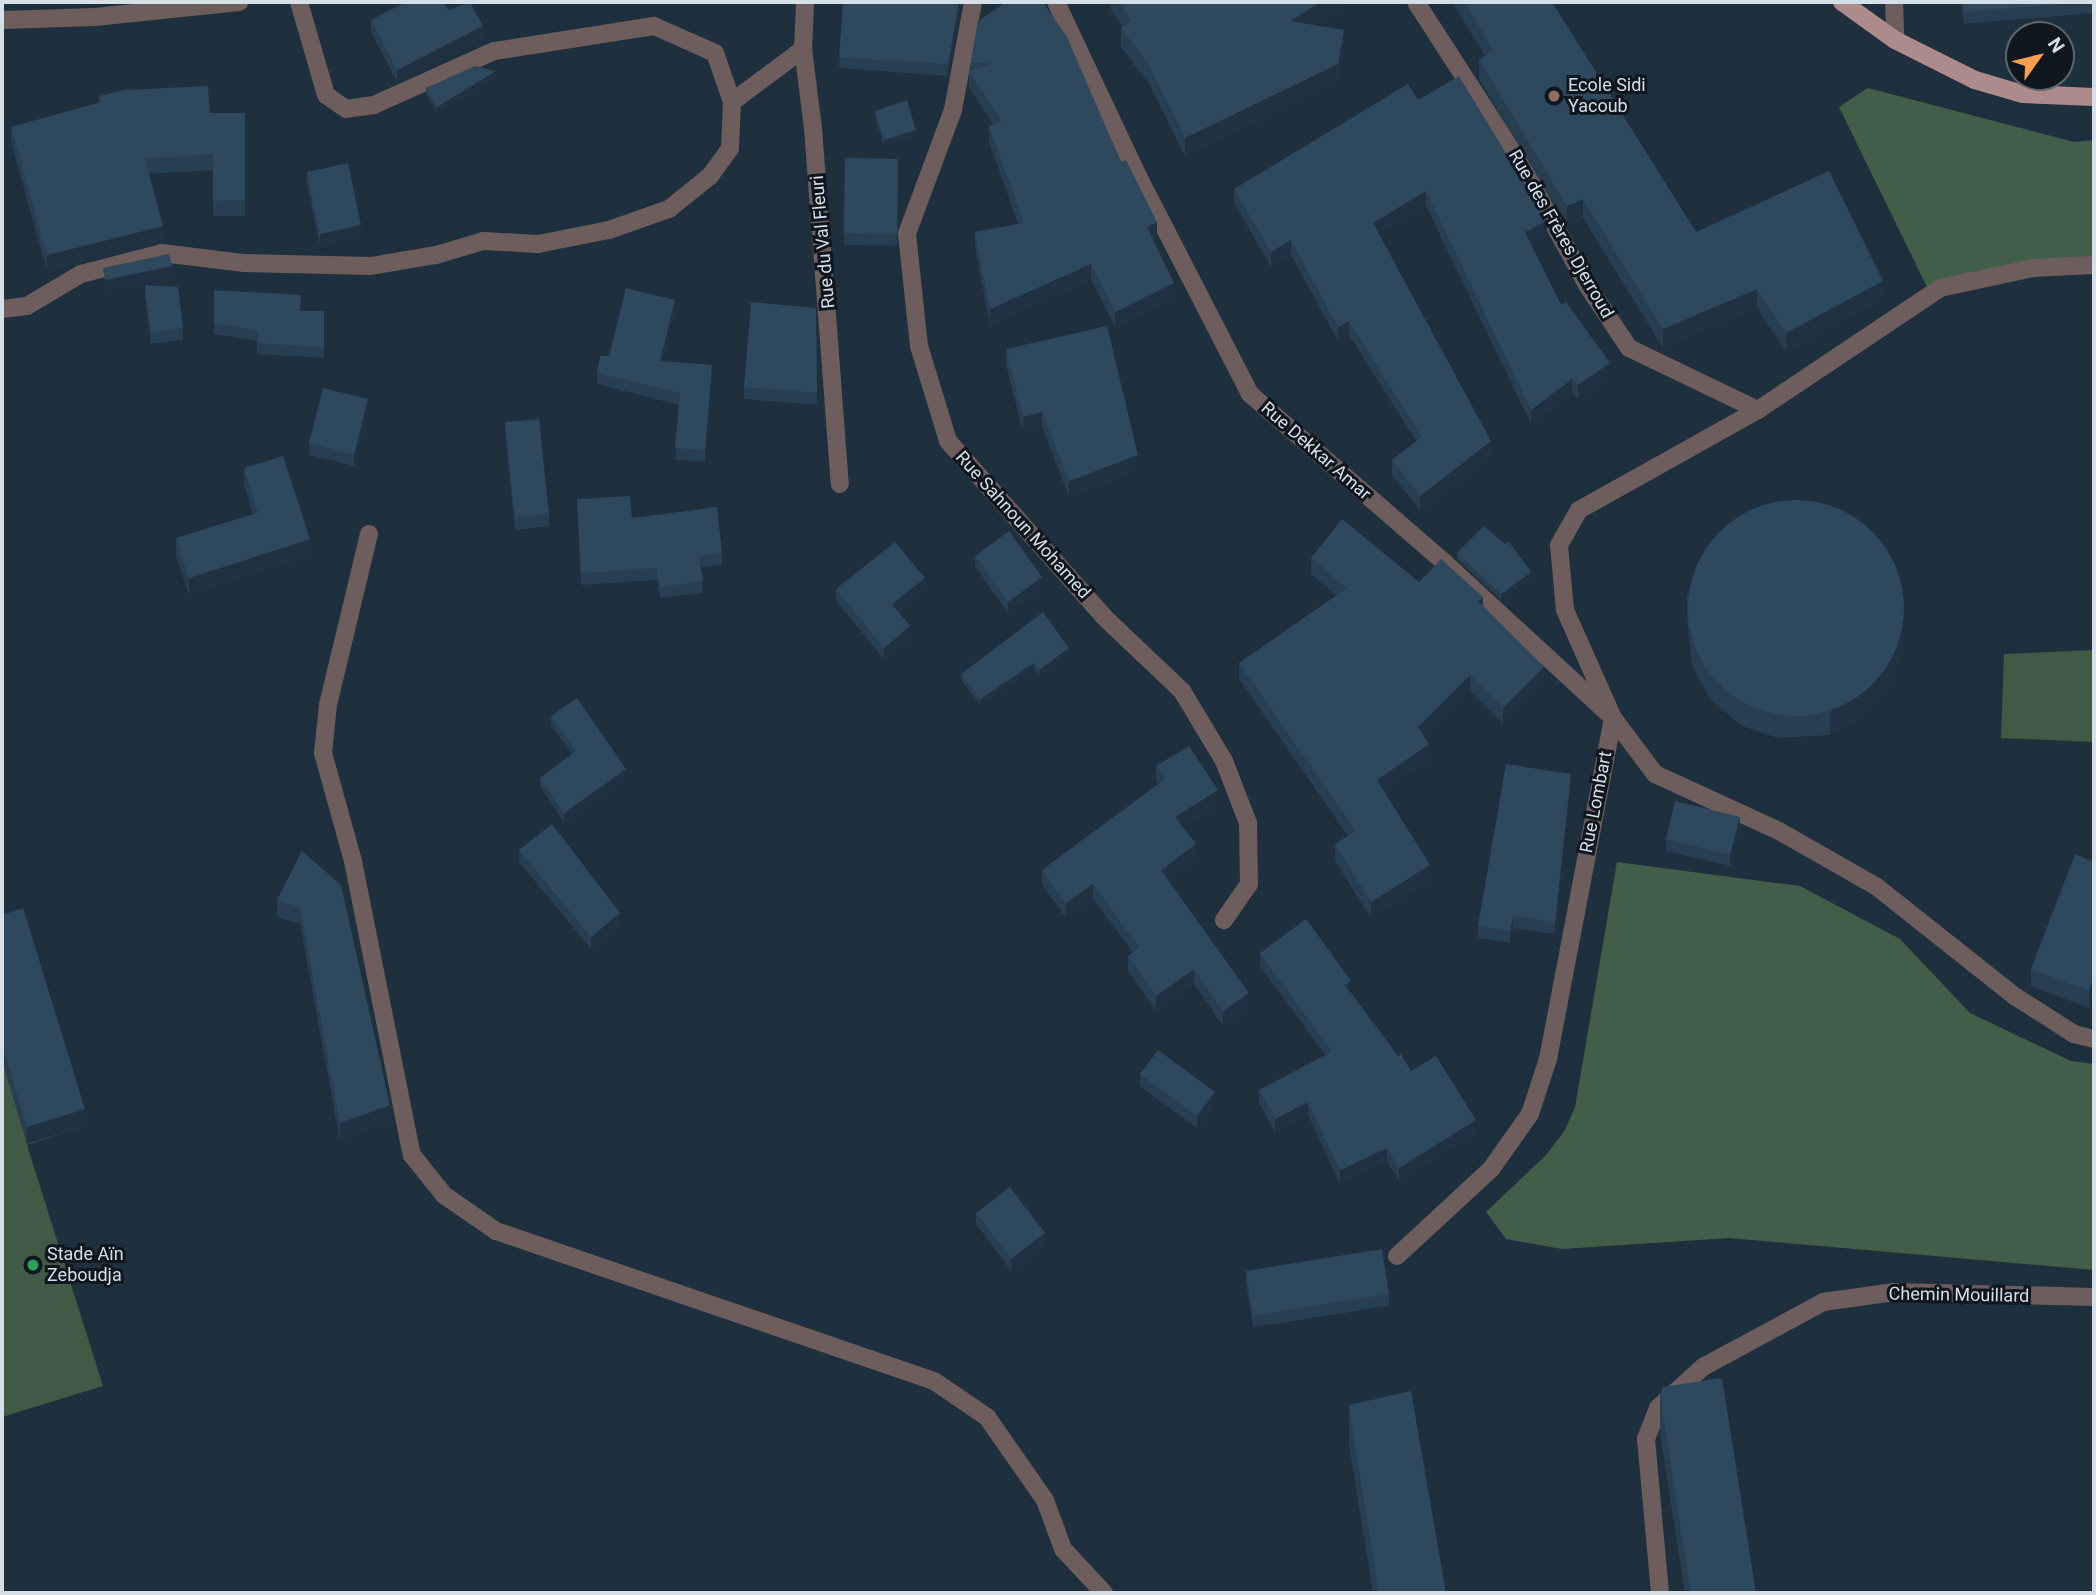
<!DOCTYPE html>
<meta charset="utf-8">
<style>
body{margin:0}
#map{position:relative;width:2096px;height:1595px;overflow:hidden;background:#1e2f3d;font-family:Roboto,sans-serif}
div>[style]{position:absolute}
.green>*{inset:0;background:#405a46}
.forest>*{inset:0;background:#425e48}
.minor>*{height:18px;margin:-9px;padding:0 9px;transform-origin:9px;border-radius:9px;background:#6d5d5c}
.major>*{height:18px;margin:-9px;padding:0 9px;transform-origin:9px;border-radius:9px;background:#ad8b8a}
.wall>*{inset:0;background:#283e51}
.shaded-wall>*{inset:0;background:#203242}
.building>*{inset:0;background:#2e485e}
.round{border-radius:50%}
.dots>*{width:19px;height:19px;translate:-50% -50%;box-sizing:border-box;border:4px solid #0f161d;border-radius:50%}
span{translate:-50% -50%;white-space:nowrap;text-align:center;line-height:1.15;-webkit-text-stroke:6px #0f161d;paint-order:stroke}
.poi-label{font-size:18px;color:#d4dfe8}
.left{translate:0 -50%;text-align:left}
.street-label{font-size:18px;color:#d4dfe8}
.frame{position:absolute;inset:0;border:4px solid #d4dfe8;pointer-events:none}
.north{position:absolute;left:2005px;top:21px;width:70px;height:70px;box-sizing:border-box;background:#0f161d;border:2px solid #5e666e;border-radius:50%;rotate:56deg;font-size:19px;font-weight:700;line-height:28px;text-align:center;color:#d4dfe8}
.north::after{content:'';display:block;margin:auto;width:24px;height:32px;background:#f99f4d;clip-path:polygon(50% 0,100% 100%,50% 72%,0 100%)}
</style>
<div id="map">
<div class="green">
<i style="clip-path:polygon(2094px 650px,2094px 742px,2001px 738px,2004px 654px)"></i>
<i style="clip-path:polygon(23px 925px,85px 1126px,27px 1145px,103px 1386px,2px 1417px,2px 932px)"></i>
</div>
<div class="forest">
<i style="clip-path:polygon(1868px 88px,2074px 142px,2094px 140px,2094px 267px,1927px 287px,1839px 107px)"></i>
<i style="clip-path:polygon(1617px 862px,1800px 886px,1900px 939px,1970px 1013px,2071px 1061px,2094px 1064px,2094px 1270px,1729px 1238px,1562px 1249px,1506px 1239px,1486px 1212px,1546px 1155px,1565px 1130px,1575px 1107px)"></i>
</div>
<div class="minor">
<i style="left:805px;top:2px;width:47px;rotate:92.4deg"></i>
<i style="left:803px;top:49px;width:80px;rotate:82.8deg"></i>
<i style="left:813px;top:128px;width:357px;rotate:85.7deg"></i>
<i style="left:973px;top:2px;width:110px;rotate:100.5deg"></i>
<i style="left:953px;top:110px;width:132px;rotate:110.4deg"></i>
<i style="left:907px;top:234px;width:113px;rotate:83.9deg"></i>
<i style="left:919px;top:346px;width:99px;rotate:73deg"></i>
<i style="left:948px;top:441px;width:235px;rotate:48.4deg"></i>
<i style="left:1104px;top:617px;width:108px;rotate:43.5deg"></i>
<i style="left:1182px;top:691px;width:82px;rotate:59deg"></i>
<i style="left:1224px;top:761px;width:66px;rotate:68.8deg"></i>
<i style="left:1248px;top:823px;width:61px;rotate:89.1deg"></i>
<i style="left:1249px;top:884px;width:44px;rotate:124.8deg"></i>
<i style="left:1056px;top:2px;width:195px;rotate:64.8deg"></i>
<i style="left:1139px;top:178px;width:243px;rotate:62.8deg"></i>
<i style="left:1250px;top:394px;width:257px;rotate:40.9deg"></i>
<i style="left:1444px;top:562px;width:230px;rotate:42.7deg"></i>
<i style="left:1613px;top:718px;width:70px;rotate:53.1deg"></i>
<i style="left:1655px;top:774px;width:136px;rotate:24.7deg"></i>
<i style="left:1779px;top:831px;width:113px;rotate:29.7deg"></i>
<i style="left:1877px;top:887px;width:177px;rotate:38.4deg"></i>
<i style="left:2016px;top:997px;width:69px;rotate:32.5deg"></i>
<i style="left:2074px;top:1034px;width:21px;rotate:14deg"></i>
<i style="left:1416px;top:2px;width:197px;rotate:57.2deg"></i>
<i style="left:1523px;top:168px;width:133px;rotate:61.3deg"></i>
<i style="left:1587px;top:285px;width:76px;rotate:56.3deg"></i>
<i style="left:1629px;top:348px;width:143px;rotate:25.7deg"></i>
<i style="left:1758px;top:410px;width:219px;rotate:-33.8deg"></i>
<i style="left:1940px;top:288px;width:95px;rotate:-12.1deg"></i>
<i style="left:2033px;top:268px;width:61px;rotate:-2.8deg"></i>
<i style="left:1894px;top:2px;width:38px;rotate:88deg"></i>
<i style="left:2px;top:20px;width:93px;rotate:-1.8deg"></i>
<i style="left:95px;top:17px;width:145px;rotate:-5.9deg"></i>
<i style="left:732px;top:102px;width:89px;rotate:-36.7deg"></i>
<i style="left:2px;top:309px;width:25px;rotate:-7deg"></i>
<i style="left:27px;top:306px;width:63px;rotate:-30.7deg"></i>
<i style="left:81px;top:274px;width:84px;rotate:-14.5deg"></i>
<i style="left:162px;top:253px;width:83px;rotate:7deg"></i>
<i style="left:244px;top:263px;width:127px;rotate:1.4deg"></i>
<i style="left:371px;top:266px;width:66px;rotate:-9.6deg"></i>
<i style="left:436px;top:255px;width:49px;rotate:-16.6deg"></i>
<i style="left:483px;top:241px;width:55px;rotate:3.1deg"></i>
<i style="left:538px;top:244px;width:72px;rotate:-11.2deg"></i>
<i style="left:609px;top:230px;width:64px;rotate:-19.3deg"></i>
<i style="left:669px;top:209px;width:53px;rotate:-38.8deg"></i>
<i style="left:710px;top:176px;width:34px;rotate:-54deg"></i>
<i style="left:730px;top:148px;width:46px;rotate:-87.5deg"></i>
<i style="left:732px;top:102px;width:52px;rotate:-109.1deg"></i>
<i style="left:715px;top:53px;width:67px;rotate:-156.1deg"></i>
<i style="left:654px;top:26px;width:162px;rotate:171.1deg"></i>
<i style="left:494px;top:51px;width:132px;rotate:155.8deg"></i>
<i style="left:374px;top:105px;width:28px;rotate:172deg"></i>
<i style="left:346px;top:109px;width:24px;rotate:-145deg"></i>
<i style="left:326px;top:95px;width:97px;rotate:-106.2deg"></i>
<i style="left:369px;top:534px;width:176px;rotate:103.5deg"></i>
<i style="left:328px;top:705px;width:48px;rotate:95.9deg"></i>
<i style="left:323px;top:753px;width:112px;rotate:74.5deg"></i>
<i style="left:353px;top:861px;width:300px;rotate:78.7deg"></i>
<i style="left:412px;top:1155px;width:51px;rotate:51.3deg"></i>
<i style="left:444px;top:1195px;width:63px;rotate:34.7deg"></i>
<i style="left:496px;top:1231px;width:463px;rotate:18.9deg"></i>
<i style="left:934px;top:1381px;width:64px;rotate:34.2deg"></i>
<i style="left:987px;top:1417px;width:101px;rotate:55.1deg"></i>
<i style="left:1045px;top:1500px;width:52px;rotate:69.8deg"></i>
<i style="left:1063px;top:1549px;width:60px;rotate:47deg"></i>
<i style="left:1397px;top:1256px;width:128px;rotate:-42.8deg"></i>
<i style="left:1491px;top:1169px;width:67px;rotate:-54.7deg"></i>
<i style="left:1530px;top:1114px;width:58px;rotate:-71.9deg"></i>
<i style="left:1548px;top:1059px;width:347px;rotate:-79.2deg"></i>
<i style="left:1613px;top:718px;width:118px;rotate:-114deg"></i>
<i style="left:1565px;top:610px;width:65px;rotate:-95.3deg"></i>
<i style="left:1559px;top:545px;width:40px;rotate:-60.3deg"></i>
<i style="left:1579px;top:510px;width:205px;rotate:-29.2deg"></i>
<i style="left:1660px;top:1593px;width:155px;rotate:-95.2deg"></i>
<i style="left:1646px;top:1439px;width:33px;rotate:-69deg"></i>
<i style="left:1658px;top:1408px;width:61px;rotate:-42.3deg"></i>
<i style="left:1703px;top:1367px;width:136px;rotate:-28.4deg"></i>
<i style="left:1823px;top:1302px;width:72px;rotate:-8deg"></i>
<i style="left:1894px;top:1292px;width:200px;rotate:1.4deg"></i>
</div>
<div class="major">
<i style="left:1842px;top:2px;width:65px;rotate:35.6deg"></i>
<i style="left:1895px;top:40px;width:89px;rotate:26.6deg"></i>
<i style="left:1975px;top:80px;width:50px;rotate:16.3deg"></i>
<i style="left:2023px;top:94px;width:71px;rotate:2.4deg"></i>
</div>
<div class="wall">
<i style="clip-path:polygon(843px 2px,961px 2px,948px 76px,839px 68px)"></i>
<i style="clip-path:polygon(1110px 2px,1352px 2px,1314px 25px,1344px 50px,1338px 83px,1185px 157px,1149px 84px,1121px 47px,1121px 28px,1123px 27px,1110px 8px)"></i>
<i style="clip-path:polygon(1452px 2px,1552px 2px,1696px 232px,1883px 300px,1786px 352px,1757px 308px,1663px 348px,1583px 218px,1567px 226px,1479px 79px,1479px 59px,1485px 56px)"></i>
<i style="clip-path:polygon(1961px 2px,2094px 2px,2094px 13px,1964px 24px)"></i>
<i style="clip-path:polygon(371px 20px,483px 38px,397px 82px,371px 32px)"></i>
<i style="clip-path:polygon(978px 21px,1121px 162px,1157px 238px,1153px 240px,1174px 298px,1115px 327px,1091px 280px,990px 325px,975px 248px,975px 232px,1018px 224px,989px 142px,989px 126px,993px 124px,969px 87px,969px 71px,971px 71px,971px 62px)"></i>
<i style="clip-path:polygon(496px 77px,437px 113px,426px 94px,426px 88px)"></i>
<i style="clip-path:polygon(99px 96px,210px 113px,245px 113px,245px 216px,213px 216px,213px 170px,149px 174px,163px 242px,47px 271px,11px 142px,11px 127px,99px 103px)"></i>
<i style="clip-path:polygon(1418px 100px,1547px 236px,1531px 244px,1561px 305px,1610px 377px,1578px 399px,1572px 393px,1531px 424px,1426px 206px,1379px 234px,1491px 455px,1420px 511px,1392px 475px,1392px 460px,1416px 441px,1349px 335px,1338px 341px,1291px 255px,1271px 267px,1234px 203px,1234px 189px)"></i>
<i style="clip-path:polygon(875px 111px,916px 136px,884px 146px,875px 117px)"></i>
<i style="clip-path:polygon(845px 158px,898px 159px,897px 246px,844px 245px)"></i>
<i style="clip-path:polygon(307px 172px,361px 237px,320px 246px,307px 184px)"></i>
<i style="clip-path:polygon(145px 285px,183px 328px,183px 340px,151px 344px,145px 297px)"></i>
<i style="clip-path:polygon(214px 290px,300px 311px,324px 311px,324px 358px,257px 354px,257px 341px,214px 334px)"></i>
<i style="clip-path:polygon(816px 308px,817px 405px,744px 399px,744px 387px)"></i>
<i style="clip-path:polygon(675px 312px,663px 361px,712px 377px,705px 462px,675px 460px,679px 405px,597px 384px,597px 373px,609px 356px)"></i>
<i style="clip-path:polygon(1006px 349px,1138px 471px,1069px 497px,1042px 428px,1023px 432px,1006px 365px)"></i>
<i style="clip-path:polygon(368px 411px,354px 466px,309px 455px,309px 443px)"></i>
<i style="clip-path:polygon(505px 422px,549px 514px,549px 526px,515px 530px,505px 434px)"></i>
<i style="clip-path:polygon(244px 468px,310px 556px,189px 595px,176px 556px,176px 538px,253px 514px,244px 485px)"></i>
<i style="clip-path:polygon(577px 499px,632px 518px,722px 553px,722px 565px,701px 567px,703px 593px,660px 598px,657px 580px,581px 585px)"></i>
<i style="clip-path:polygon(1457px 553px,1531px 578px,1501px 600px,1457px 559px)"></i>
<i style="clip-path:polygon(975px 556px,1042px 589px,1008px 613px,975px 567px)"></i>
<i style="clip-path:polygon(1311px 558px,1419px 582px,1483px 606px,1544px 683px,1503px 724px,1470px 691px,1425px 737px,1429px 760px,1384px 791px,1430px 881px,1371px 918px,1335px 861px,1335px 844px,1348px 836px,1239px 679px,1239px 663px,1337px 596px,1311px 574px)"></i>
<i style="clip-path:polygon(836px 589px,925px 590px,898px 612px,910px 638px,884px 659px,836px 601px)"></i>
<i style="clip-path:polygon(1687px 594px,1904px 648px,1891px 684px,1863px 717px,1830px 735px,1778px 738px,1742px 726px,1710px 699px,1692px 665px,1687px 616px)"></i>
<i style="clip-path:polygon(1069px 654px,1039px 676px,1034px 669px,980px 705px,961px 680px,961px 674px)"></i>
<i style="clip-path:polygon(551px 716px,626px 779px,564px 822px,540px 787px,540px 778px,572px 754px,551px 726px)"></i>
<i style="clip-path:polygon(1156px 766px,1218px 805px,1183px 827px,1196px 859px,1168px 880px,1249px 1008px,1223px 1026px,1194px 984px,1156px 1011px,1128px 971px,1128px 956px,1133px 953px,1093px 899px,1066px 918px,1042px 885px,1042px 870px,1158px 784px,1156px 781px)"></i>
<i style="clip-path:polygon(1571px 785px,1555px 934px,1513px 928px,1510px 943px,1478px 938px,1478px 926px)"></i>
<i style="clip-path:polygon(1740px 828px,1730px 866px,1666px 851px,1666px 839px)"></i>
<i style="clip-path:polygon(519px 850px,620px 925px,591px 949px,519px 862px)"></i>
<i style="clip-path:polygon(302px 851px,390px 1122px,340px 1141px,300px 924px,277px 917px,277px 900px)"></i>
<i style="clip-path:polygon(2094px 862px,2089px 1008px,2031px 986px,2031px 969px)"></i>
<i style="clip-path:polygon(2px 915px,85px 1126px,27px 1144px,2px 1061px)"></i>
<i style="clip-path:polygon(1260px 953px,1351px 993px,1398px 1056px,1411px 1071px,1476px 1133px,1399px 1181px,1387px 1161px,1340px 1184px,1308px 1115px,1275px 1132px,1259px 1103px,1259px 1090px,1325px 1055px,1260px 966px)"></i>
<i style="clip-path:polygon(1140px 1074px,1215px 1103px,1197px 1128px,1140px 1086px)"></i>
<i style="clip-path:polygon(976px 1213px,1045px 1245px,1011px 1271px,976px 1224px)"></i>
<i style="clip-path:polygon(1246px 1271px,1389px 1294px,1389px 1306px,1253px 1327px,1246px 1283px)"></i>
<i style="clip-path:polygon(1660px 1394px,1756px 1593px,1685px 1593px,1660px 1434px)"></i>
<i style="clip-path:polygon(1349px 1405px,1446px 1593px,1373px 1593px,1349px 1445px)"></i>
</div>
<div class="shaded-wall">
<i style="clip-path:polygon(959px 2px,961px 2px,948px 76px,948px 64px)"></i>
<i style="clip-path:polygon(1321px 2px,1352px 2px,1290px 40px,1290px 21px)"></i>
<i style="clip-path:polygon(483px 26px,483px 38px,397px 82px,397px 70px)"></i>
<i style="clip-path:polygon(1344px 30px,1344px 50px,1338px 83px,1185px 157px,1185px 138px)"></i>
<i style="clip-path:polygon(496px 71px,496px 77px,437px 113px,437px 107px)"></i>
<i style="clip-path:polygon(916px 130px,916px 136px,884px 146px,884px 140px)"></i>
<i style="clip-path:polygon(1426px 191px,1426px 206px,1373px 238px,1373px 223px)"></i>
<i style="clip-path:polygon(1583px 199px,1583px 218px,1567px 226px,1567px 206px)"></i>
<i style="clip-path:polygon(1547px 221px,1547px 236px,1525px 247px,1525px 232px)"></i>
<i style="clip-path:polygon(1157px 222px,1157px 238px,1147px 243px,1147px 227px)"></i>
<i style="clip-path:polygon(361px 225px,361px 237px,320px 246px,320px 234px)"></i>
<i style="clip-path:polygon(163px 226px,163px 242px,47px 271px,47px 255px)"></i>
<i style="clip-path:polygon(1291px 240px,1291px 255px,1271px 267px,1271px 252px)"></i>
<i style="clip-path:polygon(1091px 264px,1091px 280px,990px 325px,990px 309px)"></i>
<i style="clip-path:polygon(172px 266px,172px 277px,105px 292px,105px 280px)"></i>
<i style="clip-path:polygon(1883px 281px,1883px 300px,1786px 352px,1786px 333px)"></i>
<i style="clip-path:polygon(1174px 283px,1174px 298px,1115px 327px,1115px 312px)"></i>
<i style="clip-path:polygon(1757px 289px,1757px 308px,1663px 348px,1663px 329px)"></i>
<i style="clip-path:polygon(675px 300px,675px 312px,660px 372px,660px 361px)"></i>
<i style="clip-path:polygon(1349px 321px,1349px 335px,1338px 341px,1338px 327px)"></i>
<i style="clip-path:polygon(1610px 363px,1610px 377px,1578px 399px,1578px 385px)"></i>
<i style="clip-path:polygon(712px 365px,712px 377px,705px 462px,705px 450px)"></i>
<i style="clip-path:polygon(1572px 379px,1572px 393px,1531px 424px,1531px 410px)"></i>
<i style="clip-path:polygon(368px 399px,368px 411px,354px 466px,354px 455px)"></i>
<i style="clip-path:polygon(1042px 412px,1042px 428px,1023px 432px,1023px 417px)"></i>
<i style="clip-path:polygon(1491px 441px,1491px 455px,1420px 511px,1420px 496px)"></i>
<i style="clip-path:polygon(1138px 455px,1138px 471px,1069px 497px,1069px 481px)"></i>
<i style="clip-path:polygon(310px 539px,310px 556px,189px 595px,189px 578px)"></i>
<i style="clip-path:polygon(1531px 572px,1531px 578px,1501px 600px,1501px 594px)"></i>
<i style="clip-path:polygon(1042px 577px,1042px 589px,1008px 613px,1008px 602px)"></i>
<i style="clip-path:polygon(925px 578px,925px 590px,892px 616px,892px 604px)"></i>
<i style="clip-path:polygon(1483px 597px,1483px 613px,1478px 601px)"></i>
<i style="clip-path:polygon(1904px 625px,1904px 648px,1891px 684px,1863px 717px,1830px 735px,1830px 712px)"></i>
<i style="clip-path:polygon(910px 626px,910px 638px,884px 659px,884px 648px)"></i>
<i style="clip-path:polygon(1069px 648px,1069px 654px,1039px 676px,1039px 670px)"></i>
<i style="clip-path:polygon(1034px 663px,1034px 669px,980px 705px,980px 699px)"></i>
<i style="clip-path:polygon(1544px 667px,1544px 683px,1503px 724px,1503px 708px)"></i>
<i style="clip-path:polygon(1470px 675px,1470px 691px,1418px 744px,1418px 727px)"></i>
<i style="clip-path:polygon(1429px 744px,1429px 760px,1377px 796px,1377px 780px)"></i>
<i style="clip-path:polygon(626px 769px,626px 779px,564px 822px,564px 813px)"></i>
<i style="clip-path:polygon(1571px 774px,1571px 785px,1555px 934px,1555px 922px)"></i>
<i style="clip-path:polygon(1218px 790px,1218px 805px,1175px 832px,1175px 817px)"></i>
<i style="clip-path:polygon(1740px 817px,1740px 828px,1730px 866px,1730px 855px)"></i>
<i style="clip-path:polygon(1196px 844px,1196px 859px,1161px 885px,1161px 870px)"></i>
<i style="clip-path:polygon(1430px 865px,1430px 881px,1371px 918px,1371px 902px)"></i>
<i style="clip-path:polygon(1093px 884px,1093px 899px,1066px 918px,1066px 903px)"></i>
<i style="clip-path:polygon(620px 913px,620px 925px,591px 949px,591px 937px)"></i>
<i style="clip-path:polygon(1513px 916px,1513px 928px,1510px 943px,1510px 931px)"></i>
<i style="clip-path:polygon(1194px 969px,1194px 984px,1156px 1011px,1156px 996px)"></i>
<i style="clip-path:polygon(2094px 977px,2094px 994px,2089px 1008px,2089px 991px)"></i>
<i style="clip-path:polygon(1351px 981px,1351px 994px,1345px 985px)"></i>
<i style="clip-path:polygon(1249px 993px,1249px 1008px,1223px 1026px,1223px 1011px)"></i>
<i style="clip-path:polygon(1215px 1092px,1215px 1103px,1197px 1128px,1197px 1116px)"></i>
<i style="clip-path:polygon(1308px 1102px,1308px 1115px,1275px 1132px,1275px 1119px)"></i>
<i style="clip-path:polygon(390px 1105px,390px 1122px,340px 1141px,340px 1123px)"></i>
<i style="clip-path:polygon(85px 1109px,85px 1126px,27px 1144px,27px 1127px)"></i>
<i style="clip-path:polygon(1476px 1120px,1476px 1133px,1399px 1181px,1399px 1168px)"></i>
<i style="clip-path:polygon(1387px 1148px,1387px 1161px,1340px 1184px,1340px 1170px)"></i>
<i style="clip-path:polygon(1045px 1233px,1045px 1245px,1011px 1271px,1011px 1259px)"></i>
</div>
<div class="building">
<i style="clip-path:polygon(406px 2px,444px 2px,448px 10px,470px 2px,483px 26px,397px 70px,371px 20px)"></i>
<i style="clip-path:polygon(843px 2px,959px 2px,948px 64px,839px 57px)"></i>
<i style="clip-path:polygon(1006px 2px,1043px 2px,1067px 37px,1121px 162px,1126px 160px,1157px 222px,1147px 227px,1174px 283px,1115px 312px,1091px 264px,990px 309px,975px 232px,1024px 223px,989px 126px,1002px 121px,969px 71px,993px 64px,971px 62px,978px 21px)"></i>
<i style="clip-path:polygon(1119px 2px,1321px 2px,1290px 21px,1344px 30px,1338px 64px,1185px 138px,1149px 65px,1121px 28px,1131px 21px)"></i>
<i style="clip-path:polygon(1464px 2px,1552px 2px,1696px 232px,1829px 171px,1883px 281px,1786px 333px,1757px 289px,1663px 329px,1583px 199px,1567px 206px,1479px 59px,1494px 51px)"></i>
<i style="clip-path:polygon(1963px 2px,2085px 2px,1964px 12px)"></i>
<i style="clip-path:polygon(475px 66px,496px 71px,437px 107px,426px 88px)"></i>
<i style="clip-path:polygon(1459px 76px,1547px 221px,1525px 232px,1561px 305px,1566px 302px,1610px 363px,1578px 385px,1572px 379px,1531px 410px,1426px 191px,1373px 223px,1491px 441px,1420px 496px,1392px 460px,1422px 437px,1349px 321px,1338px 327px,1291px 240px,1271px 252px,1234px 189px,1408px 84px,1418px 100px)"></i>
<i style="clip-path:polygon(208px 86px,210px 113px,245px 113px,245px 200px,213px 201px,213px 154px,145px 159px,163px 226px,47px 255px,11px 127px,101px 102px,99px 96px,124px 90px)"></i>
<i style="clip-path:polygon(907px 100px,916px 130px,884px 140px,875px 111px)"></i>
<i style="clip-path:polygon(845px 158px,898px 159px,897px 234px,844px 233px)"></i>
<i style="clip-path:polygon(348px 163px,361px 225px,320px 234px,307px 172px)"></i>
<i style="clip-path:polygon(169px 254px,172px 266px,105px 280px,103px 268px)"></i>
<i style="clip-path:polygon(145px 285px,178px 287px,183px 328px,151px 333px)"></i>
<i style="clip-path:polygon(626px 288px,675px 300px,660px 361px,712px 365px,705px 450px,675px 448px,680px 393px,597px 373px,600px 356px,609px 356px)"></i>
<i style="clip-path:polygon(214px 290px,301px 295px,300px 311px,324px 311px,324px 347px,257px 343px,258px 331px,214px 323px)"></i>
<i style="clip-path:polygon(751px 302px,816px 308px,817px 393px,744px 387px)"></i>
<i style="clip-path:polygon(1107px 326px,1138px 455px,1069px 481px,1042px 412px,1023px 417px,1006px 349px)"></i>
<i style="clip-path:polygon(323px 388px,368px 399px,354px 455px,309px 443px)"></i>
<i style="clip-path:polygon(539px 419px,549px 514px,515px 518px,505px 422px)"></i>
<i style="clip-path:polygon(283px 456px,310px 539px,189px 578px,176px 538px,258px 513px,244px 468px)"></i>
<i style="clip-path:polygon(630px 496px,632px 518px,717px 507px,722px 553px,699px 556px,703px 581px,660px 587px,657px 568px,581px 573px,577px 499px)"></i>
<i class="round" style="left:1688px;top:500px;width:216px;height:216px"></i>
<i style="clip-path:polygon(1342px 519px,1419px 582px,1441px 559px,1483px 597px,1478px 601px,1544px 667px,1503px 708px,1470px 675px,1418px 727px,1429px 744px,1377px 780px,1430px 865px,1371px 902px,1335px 844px,1356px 831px,1239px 663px,1347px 588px,1311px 558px)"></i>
<i style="clip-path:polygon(1484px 526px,1505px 544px,1508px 541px,1531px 572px,1501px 594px,1457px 553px)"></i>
<i style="clip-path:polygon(1009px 531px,1042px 577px,1008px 602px,975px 556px)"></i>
<i style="clip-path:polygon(895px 542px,925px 578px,892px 604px,910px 626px,884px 648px,836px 589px)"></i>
<i style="clip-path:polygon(1043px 612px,1069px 648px,1039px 670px,1034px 663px,980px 699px,961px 674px)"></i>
<i style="clip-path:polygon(577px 698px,626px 769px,564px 813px,540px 778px,576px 751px,551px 716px)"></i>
<i style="clip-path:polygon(1189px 746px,1218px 790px,1175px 817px,1196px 844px,1161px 870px,1249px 993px,1223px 1011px,1194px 969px,1156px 996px,1128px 956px,1140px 948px,1093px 884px,1066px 903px,1042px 870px,1165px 779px,1156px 766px)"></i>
<i style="clip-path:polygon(1506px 764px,1571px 774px,1555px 922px,1513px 916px,1510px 931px,1478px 926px)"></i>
<i style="clip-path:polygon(1675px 801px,1740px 817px,1730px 855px,1666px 839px)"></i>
<i style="clip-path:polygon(552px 824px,620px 913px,591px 937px,519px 850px)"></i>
<i style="clip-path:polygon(302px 851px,341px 885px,390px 1105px,340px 1123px,300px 907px,277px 900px)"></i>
<i style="clip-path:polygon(2075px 854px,2094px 862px,2094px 977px,2089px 991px,2031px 969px)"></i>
<i style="clip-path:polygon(23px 908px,85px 1109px,27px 1127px,2px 1044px,2px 915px)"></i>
<i style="clip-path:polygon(1306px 919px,1351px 981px,1345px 985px,1398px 1056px,1401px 1054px,1411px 1071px,1436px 1056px,1476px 1120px,1399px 1168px,1387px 1148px,1340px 1170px,1308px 1102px,1275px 1119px,1259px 1090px,1332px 1052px,1260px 953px)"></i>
<i style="clip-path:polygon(1158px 1050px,1215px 1092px,1197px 1116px,1140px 1074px)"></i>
<i style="clip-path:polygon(1010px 1187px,1045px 1233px,1011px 1259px,976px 1213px)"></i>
<i style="clip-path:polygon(1382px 1249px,1389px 1294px,1253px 1316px,1246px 1271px)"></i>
<i style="clip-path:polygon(1722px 1378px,1756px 1593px,1691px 1593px,1660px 1394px,1663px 1387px)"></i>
<i style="clip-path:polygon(1411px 1391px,1446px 1593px,1379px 1593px,1349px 1405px)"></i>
</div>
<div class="dots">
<i style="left:1554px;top:96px;background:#8d6e63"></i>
<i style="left:33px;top:1265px;background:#2e9e5b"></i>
</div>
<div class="poi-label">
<span class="left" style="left:1568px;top:96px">Ecole Sidi<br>Yacoub</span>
<span class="left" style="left:47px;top:1265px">Stade Aïn<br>Zeboudja</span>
</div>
<div class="street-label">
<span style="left:1561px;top:234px;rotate:60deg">Rue des Frères Djerroud</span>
<span style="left:823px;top:242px;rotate:-95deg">Rue du Val Fleuri</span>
<span style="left:1316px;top:451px;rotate:41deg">Rue Dekkar Amar</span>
<span style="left:1023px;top:525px;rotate:48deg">Rue Sahnoun Mohamed</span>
<span style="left:1596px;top:802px;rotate:-79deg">Rue Lombart</span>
<span style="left:1959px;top:1295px;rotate:1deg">Chemin Mouillard</span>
</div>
<div class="frame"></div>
<div class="north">N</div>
</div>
